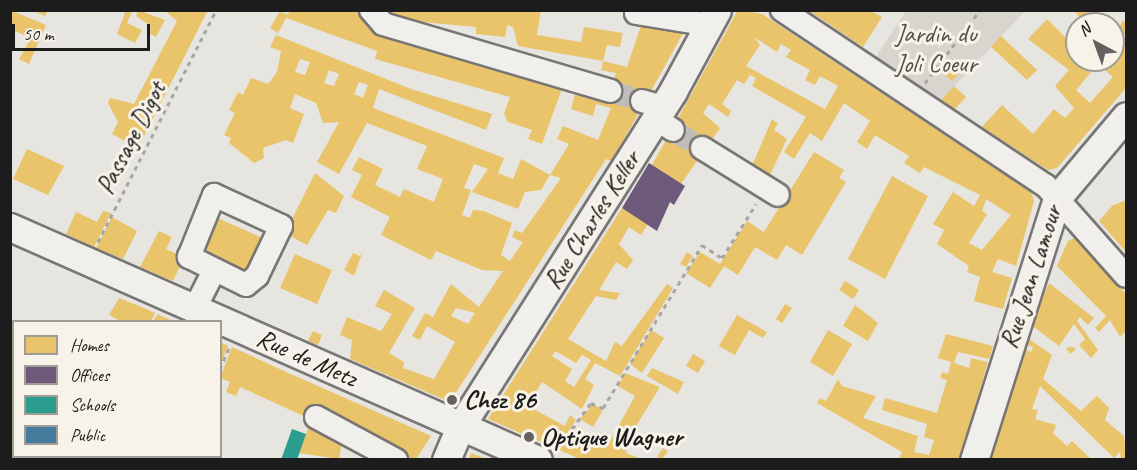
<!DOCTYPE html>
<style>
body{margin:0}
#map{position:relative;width:1137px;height:470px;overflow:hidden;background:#e6e5e0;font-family:Caveat,sans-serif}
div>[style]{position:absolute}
.green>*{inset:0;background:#d8d5ce}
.homes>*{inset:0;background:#e9c46a}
.offices>*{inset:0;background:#6d597a}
.schools>*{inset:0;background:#2a9d8f}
.public>*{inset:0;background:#457b9d}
.minor-tunnel>*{height:22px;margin-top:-11px;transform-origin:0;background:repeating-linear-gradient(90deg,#bebdb9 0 22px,transparent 0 33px)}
.path>*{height:3px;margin-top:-1.5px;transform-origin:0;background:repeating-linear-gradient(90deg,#a7a6a4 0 4.5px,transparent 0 9px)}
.roads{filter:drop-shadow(2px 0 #777674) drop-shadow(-2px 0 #777674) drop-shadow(0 2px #777674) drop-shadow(0 -2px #777674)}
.minor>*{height:22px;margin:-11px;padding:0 11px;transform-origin:11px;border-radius:11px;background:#f0efeb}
.major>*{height:27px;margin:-13.5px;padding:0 13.5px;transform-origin:13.5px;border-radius:13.5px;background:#f0efeb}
.dots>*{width:16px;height:16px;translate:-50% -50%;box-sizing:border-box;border:3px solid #f7f3e8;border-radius:50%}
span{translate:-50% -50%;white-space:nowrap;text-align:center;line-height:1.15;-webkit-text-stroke:6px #f7f3e8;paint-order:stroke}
.park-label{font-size:26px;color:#51504d}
.street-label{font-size:26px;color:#1c1c1c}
.poi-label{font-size:26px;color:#1c1c1c;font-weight:700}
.left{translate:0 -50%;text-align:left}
.frame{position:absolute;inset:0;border:12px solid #1c1c1c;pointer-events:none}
.legend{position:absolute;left:12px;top:320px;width:210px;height:138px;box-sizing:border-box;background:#f7f3e8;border:2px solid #9f9d96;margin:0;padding:8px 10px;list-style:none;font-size:18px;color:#1c1c1c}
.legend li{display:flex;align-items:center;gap:12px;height:30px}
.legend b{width:30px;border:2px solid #9f9d96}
.north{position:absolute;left:1065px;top:12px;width:60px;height:60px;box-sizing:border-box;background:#f7f3e8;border:2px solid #9f9d96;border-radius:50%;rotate:319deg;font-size:16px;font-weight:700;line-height:24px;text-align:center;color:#1c1c1c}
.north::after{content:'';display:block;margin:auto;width:21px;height:27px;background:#636261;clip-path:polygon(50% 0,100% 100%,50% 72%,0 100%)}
.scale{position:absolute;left:12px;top:24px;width:138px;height:27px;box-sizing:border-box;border:3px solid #1c1c1c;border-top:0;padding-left:8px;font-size:18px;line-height:21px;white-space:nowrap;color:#1c1c1c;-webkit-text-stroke:4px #f7f3e8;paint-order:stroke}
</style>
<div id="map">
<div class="green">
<i style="clip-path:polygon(906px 11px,1025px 11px,941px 100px,876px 57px)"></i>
</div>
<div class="homes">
<i style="clip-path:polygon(10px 10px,46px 25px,29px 64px,19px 59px,31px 38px,10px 29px)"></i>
<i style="clip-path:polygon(31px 10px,48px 10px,45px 16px)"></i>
<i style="clip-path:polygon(126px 10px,133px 10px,127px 23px,142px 30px,135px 43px,117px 34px)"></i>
<i style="clip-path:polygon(138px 10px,165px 20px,156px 37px,149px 33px,151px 26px,136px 16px)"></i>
<i style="clip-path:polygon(164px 10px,208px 10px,138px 148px,112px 134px,118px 122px,108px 103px,110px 98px,134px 104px,177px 21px)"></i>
<i style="clip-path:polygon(290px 10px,353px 10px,563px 86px,542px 144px,528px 139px,532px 130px,508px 122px,504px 114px,510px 97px,375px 59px,377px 51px,286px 18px,278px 33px,270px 28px,280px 11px,288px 15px)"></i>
<i style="clip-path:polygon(390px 10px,541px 10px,537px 35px,581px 42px,584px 27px,623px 33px,620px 47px,607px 45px,603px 61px,518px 46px,513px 27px,507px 25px,505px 37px,476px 34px,476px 27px,389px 19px)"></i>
<i style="clip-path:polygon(evenodd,666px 10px,696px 10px,612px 161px,606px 159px,450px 402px,350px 359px,352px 340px,340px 335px,347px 317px,381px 331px,392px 314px,375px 306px,384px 290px,415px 308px,389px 353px,404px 362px,403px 368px,434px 379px,455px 342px,427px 326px,420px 340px,412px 336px,425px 313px,433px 317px,451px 284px,479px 307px,503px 271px,482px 270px,436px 251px,431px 260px,381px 235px,390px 217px,351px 197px,362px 175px,352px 170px,359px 157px,383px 169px,375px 185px,400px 197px,404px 189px,434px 202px,443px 179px,417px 169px,427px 146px,367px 123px,339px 174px,317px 162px,339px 122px,323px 123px,316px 103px,295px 94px,290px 108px,304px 114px,293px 143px,286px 140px,263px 148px,264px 158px,254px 163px,229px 143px,231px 138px,224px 135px,235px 113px,229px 110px,238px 92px,243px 95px,251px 78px,268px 84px,277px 72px,281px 51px,270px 47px,276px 35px,411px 89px,492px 114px,486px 130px,379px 89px,373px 108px,504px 158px,498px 173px,513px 179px,521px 159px,550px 175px,541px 190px,525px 192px,518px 209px,472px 192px,488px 169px,474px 164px,464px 188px,471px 190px,462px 215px,470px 218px,473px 210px,484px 211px,512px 223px,501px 255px,510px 261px,523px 242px,512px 237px,515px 230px,522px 233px,561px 178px,550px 175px,569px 144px,557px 139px,563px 126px,598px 140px,611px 108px,596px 104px,593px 116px,571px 109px,577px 88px,608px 98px,616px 73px,601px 70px,603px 61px,627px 67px,643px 20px,666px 10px,300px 59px,310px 62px,305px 75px,295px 72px,300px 59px,666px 10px,329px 70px,339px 74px,334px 86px,324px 83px,329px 70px,666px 10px,359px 82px,368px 85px,363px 98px,354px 94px,359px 82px,666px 10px,456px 308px,475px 313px,468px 324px,451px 316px,456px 308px)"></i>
<i style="clip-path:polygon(evenodd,738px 10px,762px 14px,1031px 192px,1034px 201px,1016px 266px,998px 259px,992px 272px,1012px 278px,1003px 309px,974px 301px,980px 277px,967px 272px,969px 266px,937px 244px,944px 230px,933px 224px,953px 192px,974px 206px,980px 195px,924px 167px,920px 173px,904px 163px,909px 156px,875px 135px,867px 149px,857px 142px,870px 121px,844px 103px,822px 141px,810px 133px,794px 159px,784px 152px,806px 117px,752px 86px,756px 78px,750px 75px,744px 84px,737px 80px,722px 104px,731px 111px,728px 117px,709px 104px,703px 113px,720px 128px,681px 184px,652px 165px,738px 10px,754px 37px,777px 52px,781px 44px,791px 50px,786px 57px,810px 70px,805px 80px,815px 85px,820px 76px,838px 86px,825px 109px,746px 66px,760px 45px,754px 37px,738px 10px,986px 199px,1011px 215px,982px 250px,969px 243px,987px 214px,982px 211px,986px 199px)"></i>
<i style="clip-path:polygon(808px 10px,869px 10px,882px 17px,863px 47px)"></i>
<i style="clip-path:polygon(1074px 10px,1092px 10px,1105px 24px,1084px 24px)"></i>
<i style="clip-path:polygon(evenodd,1047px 19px,1077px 49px,1077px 60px,1113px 60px,1113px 35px,1126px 43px,1126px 88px,1057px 168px,1048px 170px,982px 127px,1002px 105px,1033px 134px,1054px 109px,1065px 118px,1074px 108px,1055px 86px,1069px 70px,1028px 39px,1047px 19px,1098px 64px,1113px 77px,1090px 103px,1076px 90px,1098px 64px)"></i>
<i style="clip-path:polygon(1123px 20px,1126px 23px,1126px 36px,1119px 28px)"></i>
<i style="clip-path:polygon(1001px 36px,1037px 70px,1027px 80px,991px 47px)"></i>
<i style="clip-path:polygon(954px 64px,961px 72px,952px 81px,944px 74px)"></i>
<i style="clip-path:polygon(954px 86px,966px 97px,955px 109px,941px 100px)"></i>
<i style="clip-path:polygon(772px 119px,778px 124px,774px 130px,787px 139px,769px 177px,752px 166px)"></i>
<i style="clip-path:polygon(27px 149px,64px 166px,48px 195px,13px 179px)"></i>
<i style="clip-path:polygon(814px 152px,844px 170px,839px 178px,846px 182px,802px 255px,786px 245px,777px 260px,755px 247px,738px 275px,724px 266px,710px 288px,686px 273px,700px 252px,720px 264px,747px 221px,764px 232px)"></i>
<i style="clip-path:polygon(315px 173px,344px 196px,336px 213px,328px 210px,307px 245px,285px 233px)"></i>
<i style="clip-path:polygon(892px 176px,928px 196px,885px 279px,848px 259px)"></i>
<i style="clip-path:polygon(1126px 200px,1126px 252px,1099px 221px,1112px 206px)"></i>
<i style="clip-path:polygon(evenodd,622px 208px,648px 224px,641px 235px,629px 227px,619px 244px,633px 260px,627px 269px,616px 262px,599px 290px,620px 293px,616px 300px,596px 296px,568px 339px,606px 361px,615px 342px,622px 346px,667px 284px,673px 288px,620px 376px,595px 363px,585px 379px,594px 385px,582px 409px,542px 382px,528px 406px,565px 426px,570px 415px,576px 420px,570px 429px,608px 445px,635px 396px,618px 386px,625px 373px,660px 387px,628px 439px,626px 453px,641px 459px,580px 459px,488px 419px,622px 208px,555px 351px,576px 363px,582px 355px,591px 360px,574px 387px,565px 381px,572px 369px,552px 356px,555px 351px)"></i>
<i style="clip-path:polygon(103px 211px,111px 213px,94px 247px,66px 234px,76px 212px,97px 222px)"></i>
<i style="clip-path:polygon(211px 215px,265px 239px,250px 274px,195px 250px)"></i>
<i style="clip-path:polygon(112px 217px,137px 231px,123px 259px,96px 248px)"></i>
<i style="clip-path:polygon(159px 231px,172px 237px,166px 249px,184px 257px,173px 281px,140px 267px)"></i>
<i style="clip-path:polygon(1077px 237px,1126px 294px,1126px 331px,1120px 337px,1110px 320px,1099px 332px,1095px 328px,1106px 316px,1057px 266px,1068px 241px)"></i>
<i style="clip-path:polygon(364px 248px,354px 276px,344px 270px,353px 253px,360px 256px)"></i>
<i style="clip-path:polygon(687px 252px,693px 256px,686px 267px,680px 264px)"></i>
<i style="clip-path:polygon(295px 254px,332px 270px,317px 304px,280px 288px)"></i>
<i style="clip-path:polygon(845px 281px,859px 290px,853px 299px,839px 290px)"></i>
<i style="clip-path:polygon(1049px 283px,1094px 318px,1088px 325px,1080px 317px,1077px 321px,1098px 350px,1091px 358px,1079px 345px,1085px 339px,1074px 324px,1059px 346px,1031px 325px)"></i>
<i style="clip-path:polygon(119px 298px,144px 308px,155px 313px,151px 321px,120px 321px,109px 315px)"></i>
<i style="clip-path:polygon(785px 304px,792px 308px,782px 323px,776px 319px)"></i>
<i style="clip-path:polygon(855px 305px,878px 323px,868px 341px,843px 326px)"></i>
<i style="clip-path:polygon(158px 314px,161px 316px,174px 321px,153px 321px)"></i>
<i style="clip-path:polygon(737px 315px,767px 332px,763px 338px,749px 330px,735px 355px,719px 346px)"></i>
<i style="clip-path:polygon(651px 330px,664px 338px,642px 373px,630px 364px)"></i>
<i style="clip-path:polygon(828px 330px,852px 344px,833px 376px,810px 362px)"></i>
<i style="clip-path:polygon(313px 331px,322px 335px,318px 345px,308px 341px)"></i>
<i style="clip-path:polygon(946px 334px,993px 346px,989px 359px,958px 352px,954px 363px,969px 368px,971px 358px,988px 362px,960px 459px,899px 459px,902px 452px,817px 403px,820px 398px,826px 401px,838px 379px,842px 386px,876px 396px,863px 418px,918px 436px,914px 452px,929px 455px,934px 440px,924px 437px,927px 424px,882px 410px,885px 398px,937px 413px,947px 380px,940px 378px,942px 372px,948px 374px,951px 362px,938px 358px)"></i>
<i style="clip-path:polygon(1026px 337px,1052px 355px,1043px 379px,1081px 411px,1097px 396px,1109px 408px,1105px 420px,1124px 436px,1126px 459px,1121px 459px,1120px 452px,1114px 458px,1040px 386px,1032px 409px,1038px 410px,1035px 419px,1056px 425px,1053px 433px,1067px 446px,1072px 441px,1091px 459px,988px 459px,1022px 348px,1031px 352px,1033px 347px,1024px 344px)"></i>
<i style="clip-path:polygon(220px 342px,228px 346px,221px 364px,220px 364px)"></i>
<i style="clip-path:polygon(232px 347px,284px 371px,431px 436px,416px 459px,405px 459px,353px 432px,356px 426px,347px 421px,344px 428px,308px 418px,240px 387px,236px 396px,226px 392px,230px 382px,220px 378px)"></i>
<i style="clip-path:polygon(1066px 348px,1073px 347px,1076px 349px,1070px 354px)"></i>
<i style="clip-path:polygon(693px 354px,705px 361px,698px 373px,686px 366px)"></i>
<i style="clip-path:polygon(652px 368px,684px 382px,678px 394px,647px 376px)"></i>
<i style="clip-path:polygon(593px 404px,603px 410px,593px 427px,580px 419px)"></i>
<i style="clip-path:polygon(311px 420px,343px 436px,339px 459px,299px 453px)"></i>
<i style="clip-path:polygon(663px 448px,668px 451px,662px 459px,657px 457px)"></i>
<i style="clip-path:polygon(471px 453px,487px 459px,469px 459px)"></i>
<i style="clip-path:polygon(54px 456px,69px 456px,52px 459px)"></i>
<i style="clip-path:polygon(72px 456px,120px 456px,70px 459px)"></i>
</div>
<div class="offices">
<i style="clip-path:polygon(649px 163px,685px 186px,674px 205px,670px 202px,657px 231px,622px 208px)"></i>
</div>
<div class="schools">
<i style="clip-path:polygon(292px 429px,306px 434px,297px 460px,281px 460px)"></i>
</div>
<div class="public">
<i style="clip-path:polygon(10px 331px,14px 333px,10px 384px)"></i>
</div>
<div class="minor-tunnel">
<i style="left:610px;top:91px;width:34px;rotate:17deg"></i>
<i style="left:673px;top:130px;width:34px;rotate:32deg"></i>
</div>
<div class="path">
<i style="left:925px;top:83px;width:91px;rotate:-53deg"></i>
<i style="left:98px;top:242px;width:260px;rotate:-63deg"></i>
<i style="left:220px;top:369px;width:23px;rotate:-67deg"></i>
<i style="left:572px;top:429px;width:32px;rotate:-54deg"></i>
<i style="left:591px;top:403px;width:13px;rotate:23deg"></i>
<i style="left:603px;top:408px;width:191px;rotate:-58.7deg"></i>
<i style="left:702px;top:245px;width:24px;rotate:33deg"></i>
<i style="left:722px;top:258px;width:64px;rotate:-57.8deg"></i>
<i style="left:68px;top:460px;width:4px;rotate:-63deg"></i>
<i style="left:185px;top:460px;width:4px;rotate:-76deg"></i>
</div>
<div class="roads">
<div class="minor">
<i style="left:371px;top:10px;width:18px;rotate:49deg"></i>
<i style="left:383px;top:24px;width:237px;rotate:16.4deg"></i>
<i style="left:782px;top:10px;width:317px;rotate:33.7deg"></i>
<i style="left:1046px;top:186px;width:120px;rotate:48.4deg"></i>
<i style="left:636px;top:13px;width:76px;rotate:9.1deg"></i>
<i style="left:642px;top:101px;width:22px;rotate:16deg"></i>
<i style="left:656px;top:119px;width:20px;rotate:33deg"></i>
<i style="left:702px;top:148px;width:89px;rotate:31.7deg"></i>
<i style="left:214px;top:195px;width:74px;rotate:24.8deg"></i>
<i style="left:281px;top:226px;width:55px;rotate:115.6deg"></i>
<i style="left:257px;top:276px;width:14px;rotate:141deg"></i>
<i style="left:246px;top:285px;width:64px;rotate:-153.8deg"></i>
<i style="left:189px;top:257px;width:67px;rotate:-68deg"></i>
<i style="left:195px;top:308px;width:39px;rotate:-63deg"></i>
<i style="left:316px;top:417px;width:91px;rotate:28.3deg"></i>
</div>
<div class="major">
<i style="left:10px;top:227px;width:577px;rotate:23.81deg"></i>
<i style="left:446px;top:460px;width:36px;rotate:-67deg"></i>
<i style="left:460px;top:427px;width:398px;rotate:-57.6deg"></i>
<i style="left:673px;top:91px;width:92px;rotate:-61.5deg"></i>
<i style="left:974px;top:460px;width:275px;rotate:-72.4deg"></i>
<i style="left:1057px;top:198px;width:107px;rotate:-49.9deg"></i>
</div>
</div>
<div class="dots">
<i style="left:452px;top:400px;background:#636261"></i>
<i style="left:529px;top:437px;background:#636261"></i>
</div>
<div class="park-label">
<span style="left:936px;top:49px">Jardin du<br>Joli Coeur</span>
</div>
<div class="street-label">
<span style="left:131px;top:138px;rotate:-63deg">Passage Digot</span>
<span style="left:592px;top:220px;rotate:-58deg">Rue Charles Keller</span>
<span style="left:1031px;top:277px;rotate:-72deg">Rue Jean Lamour</span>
<span style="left:307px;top:358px;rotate:24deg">Rue de Metz</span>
</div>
<div class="poi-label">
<span class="left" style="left:464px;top:400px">Chez 86</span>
<span class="left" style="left:541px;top:437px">Optique Wagner</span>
</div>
<div class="frame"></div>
<ul class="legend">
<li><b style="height:16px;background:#e9c46a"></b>Homes</li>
<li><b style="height:16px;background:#6d597a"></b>Offices</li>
<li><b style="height:16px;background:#2a9d8f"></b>Schools</li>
<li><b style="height:16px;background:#457b9d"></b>Public</li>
</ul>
<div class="north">N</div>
<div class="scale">50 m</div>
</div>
